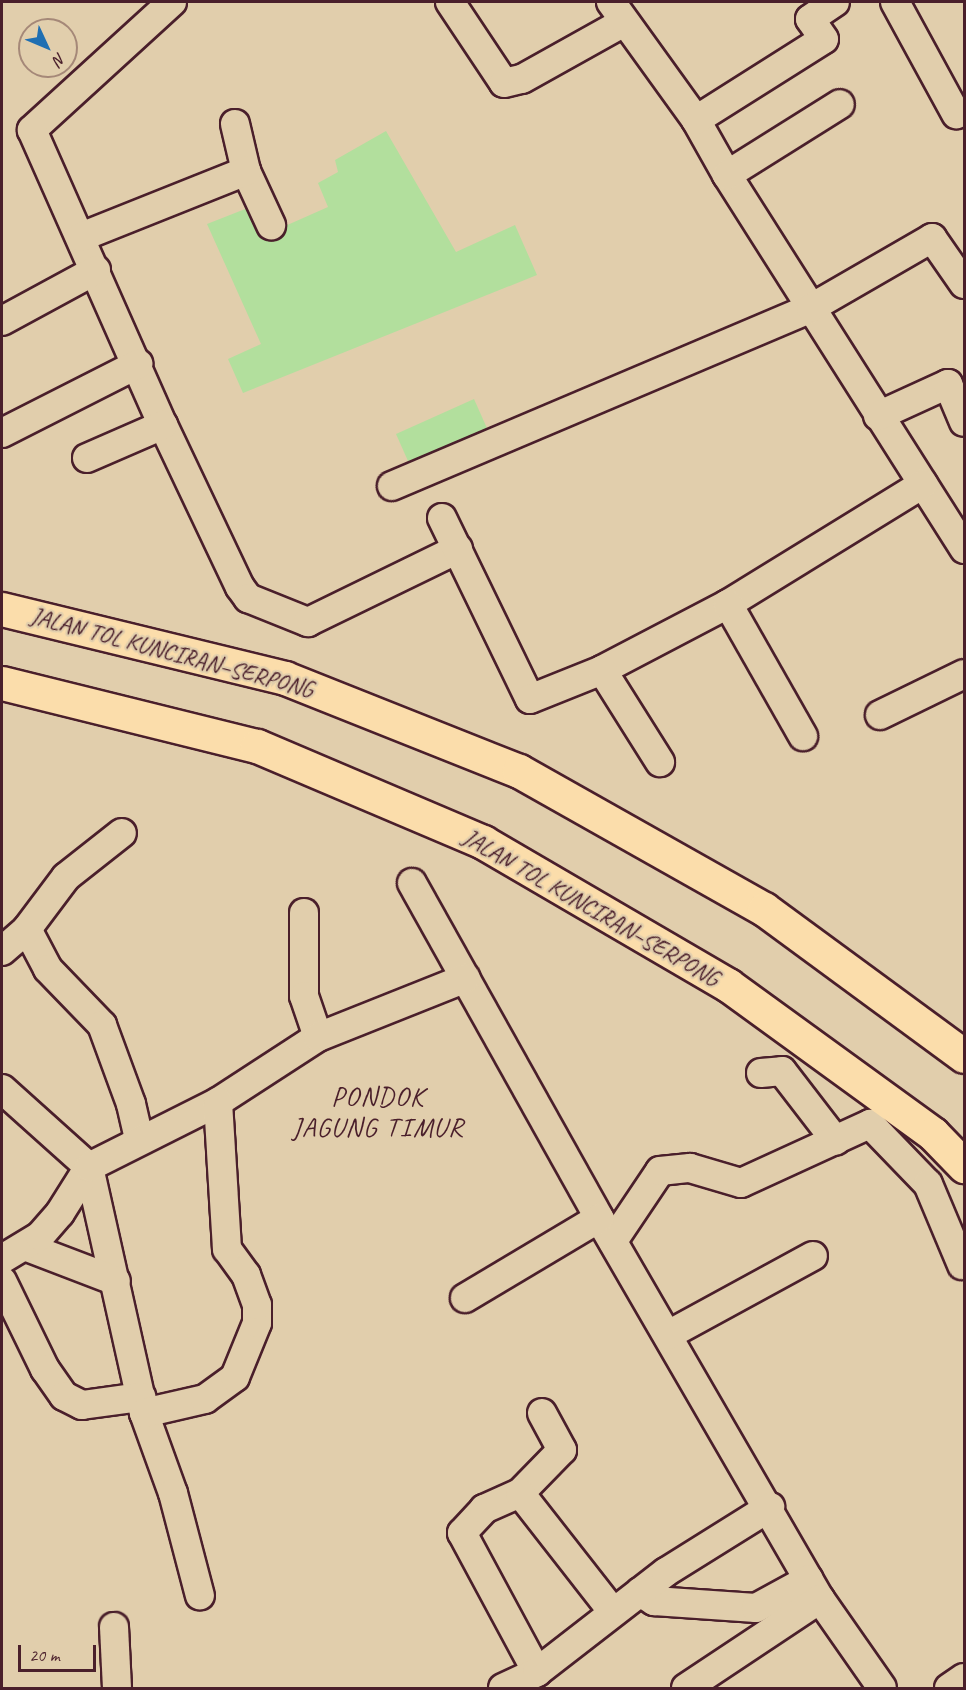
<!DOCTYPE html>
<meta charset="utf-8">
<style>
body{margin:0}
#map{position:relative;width:966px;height:1690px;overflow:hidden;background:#e1ceac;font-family:Caveat,sans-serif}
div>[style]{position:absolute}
.green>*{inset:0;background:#b2df9d}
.roads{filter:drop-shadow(2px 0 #4a1f2b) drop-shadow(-2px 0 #4a1f2b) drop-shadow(0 2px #4a1f2b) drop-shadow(0 -2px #4a1f2b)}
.minor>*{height:28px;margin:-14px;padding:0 14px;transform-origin:14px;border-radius:14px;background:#e1ceac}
.motorway>*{height:33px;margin:-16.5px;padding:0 16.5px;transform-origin:16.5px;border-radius:16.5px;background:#fbddab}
span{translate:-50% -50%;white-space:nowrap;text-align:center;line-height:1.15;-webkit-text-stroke:4.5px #e1ceac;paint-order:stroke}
.street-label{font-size:24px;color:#4a1f2b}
.quarter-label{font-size:27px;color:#4a1f2b;letter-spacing:1.5px}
.frame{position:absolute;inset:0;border:3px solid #4a1f2b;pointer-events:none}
.north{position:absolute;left:18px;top:18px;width:60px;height:60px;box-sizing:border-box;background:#e1ceac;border:2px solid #a58878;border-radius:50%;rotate:134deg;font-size:16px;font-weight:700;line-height:24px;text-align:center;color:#4a1f2b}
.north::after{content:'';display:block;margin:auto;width:21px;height:27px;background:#1f6fb2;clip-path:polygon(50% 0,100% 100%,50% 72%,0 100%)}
.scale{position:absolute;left:18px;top:1645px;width:78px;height:27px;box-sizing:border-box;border:3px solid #4a1f2b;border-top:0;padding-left:8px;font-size:18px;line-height:21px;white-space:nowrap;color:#4a1f2b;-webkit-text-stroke:4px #e1ceac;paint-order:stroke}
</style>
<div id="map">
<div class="green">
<i style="clip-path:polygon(386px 131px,456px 252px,515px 225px,537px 275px,243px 393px,228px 359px,261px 344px,207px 224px,258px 204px,267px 234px,328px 207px,318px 183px,338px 172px,335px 160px)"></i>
<i style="clip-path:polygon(474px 399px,490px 435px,412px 470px,396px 434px)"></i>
</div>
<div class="roads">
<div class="minor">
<i style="left:172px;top:2px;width:190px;rotate:137.6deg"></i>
<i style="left:32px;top:130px;width:323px;rotate:66.1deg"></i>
<i style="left:163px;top:425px;width:179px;rotate:64.6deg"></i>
<i style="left:240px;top:587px;width:14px;rotate:54deg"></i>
<i style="left:248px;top:598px;width:65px;rotate:21.8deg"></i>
<i style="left:308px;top:622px;width:167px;rotate:-26deg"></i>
<i style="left:450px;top:2px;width:97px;rotate:56.3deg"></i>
<i style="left:504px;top:83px;width:18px;rotate:-13deg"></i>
<i style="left:522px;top:79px;width:117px;rotate:-29.2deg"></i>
<i style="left:611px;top:2px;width:145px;rotate:54.2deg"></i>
<i style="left:696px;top:120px;width:63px;rotate:60.6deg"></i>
<i style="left:727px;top:175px;width:443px;rotate:57.6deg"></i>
<i style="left:895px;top:2px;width:128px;rotate:61.4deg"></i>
<i style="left:696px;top:120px;width:151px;rotate:-32.3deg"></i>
<i style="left:824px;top:39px;width:24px;rotate:-125deg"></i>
<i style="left:810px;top:19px;width:30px;rotate:-34deg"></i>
<i style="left:235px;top:124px;width:48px;rotate:76.8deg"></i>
<i style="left:246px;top:171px;width:60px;rotate:65.2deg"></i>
<i style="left:727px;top:175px;width:133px;rotate:-32.1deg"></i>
<i style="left:81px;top:237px;width:178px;rotate:-21.8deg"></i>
<i style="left:2px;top:321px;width:107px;rotate:-28.5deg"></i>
<i style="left:878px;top:416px;width:77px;rotate:-24.6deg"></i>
<i style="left:948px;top:384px;width:41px;rotate:67.2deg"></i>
<i style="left:2px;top:433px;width:153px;rotate:-26.9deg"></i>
<i style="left:87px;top:458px;width:83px;rotate:-23.5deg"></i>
<i style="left:392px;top:486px;width:455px;rotate:-23deg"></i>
<i style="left:811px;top:308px;width:140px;rotate:-30deg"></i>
<i style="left:932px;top:238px;width:56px;rotate:55.2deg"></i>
<i style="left:442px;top:518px;width:201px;rotate:64.1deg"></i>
<i style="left:530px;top:699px;width:78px;rotate:-21.9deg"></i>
<i style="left:602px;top:670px;width:142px;rotate:-27.6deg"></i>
<i style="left:728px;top:604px;width:229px;rotate:-31.6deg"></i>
<i style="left:728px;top:604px;width:152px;rotate:60.4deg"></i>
<i style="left:602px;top:670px;width:109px;rotate:57.8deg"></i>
<i style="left:880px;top:715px;width:93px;rotate:-26deg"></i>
<i style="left:412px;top:883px;width:384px;rotate:60.8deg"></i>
<i style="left:599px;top:1218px;width:440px;rotate:59.9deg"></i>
<i style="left:820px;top:1599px;width:108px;rotate:55.1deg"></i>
<i style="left:304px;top:913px;width:83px;rotate:90deg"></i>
<i style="left:304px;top:996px;width:43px;rotate:71.1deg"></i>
<i style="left:27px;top:929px;width:45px;rotate:62.3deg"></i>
<i style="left:48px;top:969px;width:78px;rotate:46deg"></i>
<i style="left:102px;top:1025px;width:84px;rotate:69.8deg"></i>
<i style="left:131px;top:1104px;width:37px;rotate:77deg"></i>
<i style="left:2px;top:951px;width:33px;rotate:-41deg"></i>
<i style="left:27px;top:929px;width:65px;rotate:-53.1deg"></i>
<i style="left:66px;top:877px;width:71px;rotate:-38.2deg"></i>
<i style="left:761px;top:1073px;width:21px;rotate:-5deg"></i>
<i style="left:782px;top:1071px;width:88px;rotate:52.4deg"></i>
<i style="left:2px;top:1089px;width:117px;rotate:41.9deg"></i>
<i style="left:89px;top:1167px;width:252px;rotate:77.4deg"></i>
<i style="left:144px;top:1413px;width:85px;rotate:70.1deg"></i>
<i style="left:173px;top:1493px;width:106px;rotate:75.3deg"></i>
<i style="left:613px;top:1241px;width:84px;rotate:-56.1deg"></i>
<i style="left:660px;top:1171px;width:30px;rotate:-6deg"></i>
<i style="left:690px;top:1168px;width:53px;rotate:16.4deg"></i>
<i style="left:741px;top:1183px;width:142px;rotate:-24.6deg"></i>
<i style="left:870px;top:1124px;width:83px;rotate:46deg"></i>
<i style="left:928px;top:1184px;width:88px;rotate:67.2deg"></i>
<i style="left:27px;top:1247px;width:95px;rotate:20.9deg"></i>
<i style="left:2px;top:1259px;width:44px;rotate:-31.2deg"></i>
<i style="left:40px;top:1236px;width:30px;rotate:-49deg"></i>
<i style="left:60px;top:1213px;width:54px;rotate:-57.8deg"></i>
<i style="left:89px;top:1167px;width:144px;rotate:-26.7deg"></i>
<i style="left:218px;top:1102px;width:119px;rotate:-33deg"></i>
<i style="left:318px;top:1037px;width:159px;rotate:-21.7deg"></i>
<i style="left:2px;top:1281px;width:98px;rotate:64deg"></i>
<i style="left:45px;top:1369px;width:33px;rotate:55deg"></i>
<i style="left:64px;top:1396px;width:20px;rotate:27deg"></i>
<i style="left:82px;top:1405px;width:60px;rotate:-7.7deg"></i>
<i style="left:465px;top:1298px;width:156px;rotate:-30.8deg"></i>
<i style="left:668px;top:1335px;width:165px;rotate:-28.6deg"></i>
<i style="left:144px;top:1413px;width:63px;rotate:-12.9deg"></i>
<i style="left:205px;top:1399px;width:37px;rotate:-36deg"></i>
<i style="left:235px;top:1377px;width:58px;rotate:-67.8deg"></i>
<i style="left:257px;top:1323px;width:18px;rotate:-90deg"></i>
<i style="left:257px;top:1305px;width:32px;rotate:-110deg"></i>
<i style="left:246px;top:1275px;width:32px;rotate:-126deg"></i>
<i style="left:227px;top:1249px;width:147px;rotate:-93.5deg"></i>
<i style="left:520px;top:1493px;width:60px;rotate:-45.7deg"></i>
<i style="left:562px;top:1450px;width:42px;rotate:-118.4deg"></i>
<i style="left:640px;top:1592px;width:17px;rotate:33deg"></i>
<i style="left:654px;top:1601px;width:102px;rotate:3.9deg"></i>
<i style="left:756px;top:1608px;width:60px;rotate:-28.7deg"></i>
<i style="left:114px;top:1627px;width:61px;rotate:87.2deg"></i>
<i style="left:537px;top:1672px;width:158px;rotate:-118.3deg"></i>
<i style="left:462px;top:1533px;width:33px;rotate:-47deg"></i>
<i style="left:484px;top:1509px;width:39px;rotate:-24deg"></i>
<i style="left:520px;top:1493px;width:151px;rotate:52deg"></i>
<i style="left:503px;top:1688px;width:38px;rotate:-25deg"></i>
<i style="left:537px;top:1672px;width:163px;rotate:-37.8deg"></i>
<i style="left:666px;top:1572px;width:123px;rotate:-32deg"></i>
<i style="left:686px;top:1688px;width:161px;rotate:-33.6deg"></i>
<i style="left:949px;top:1688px;width:18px;rotate:-34deg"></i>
</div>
<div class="motorway">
<i style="left:2px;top:609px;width:291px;rotate:13.7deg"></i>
<i style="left:285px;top:678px;width:252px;rotate:21.7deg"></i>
<i style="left:519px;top:771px;width:281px;rotate:29.4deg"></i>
<i style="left:764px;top:909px;width:248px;rotate:36.3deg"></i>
<i style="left:2px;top:683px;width:263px;rotate:13.9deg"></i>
<i style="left:257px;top:746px;width:246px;rotate:23deg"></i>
<i style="left:483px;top:842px;width:284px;rotate:30.3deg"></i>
<i style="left:728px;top:985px;width:253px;rotate:36deg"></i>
<i style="left:933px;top:1134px;width:45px;rotate:45.9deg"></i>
</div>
</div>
<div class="street-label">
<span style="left:172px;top:653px;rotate:15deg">JALAN TOL KUNCIRAN–SERPONG</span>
<span style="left:591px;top:908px;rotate:30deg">JALAN TOL KUNCIRAN–SERPONG</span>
</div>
<div class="quarter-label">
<span style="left:378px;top:1112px">PONDOK<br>JAGUNG TIMUR</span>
</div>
<div class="frame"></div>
<div class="north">N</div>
<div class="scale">20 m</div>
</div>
